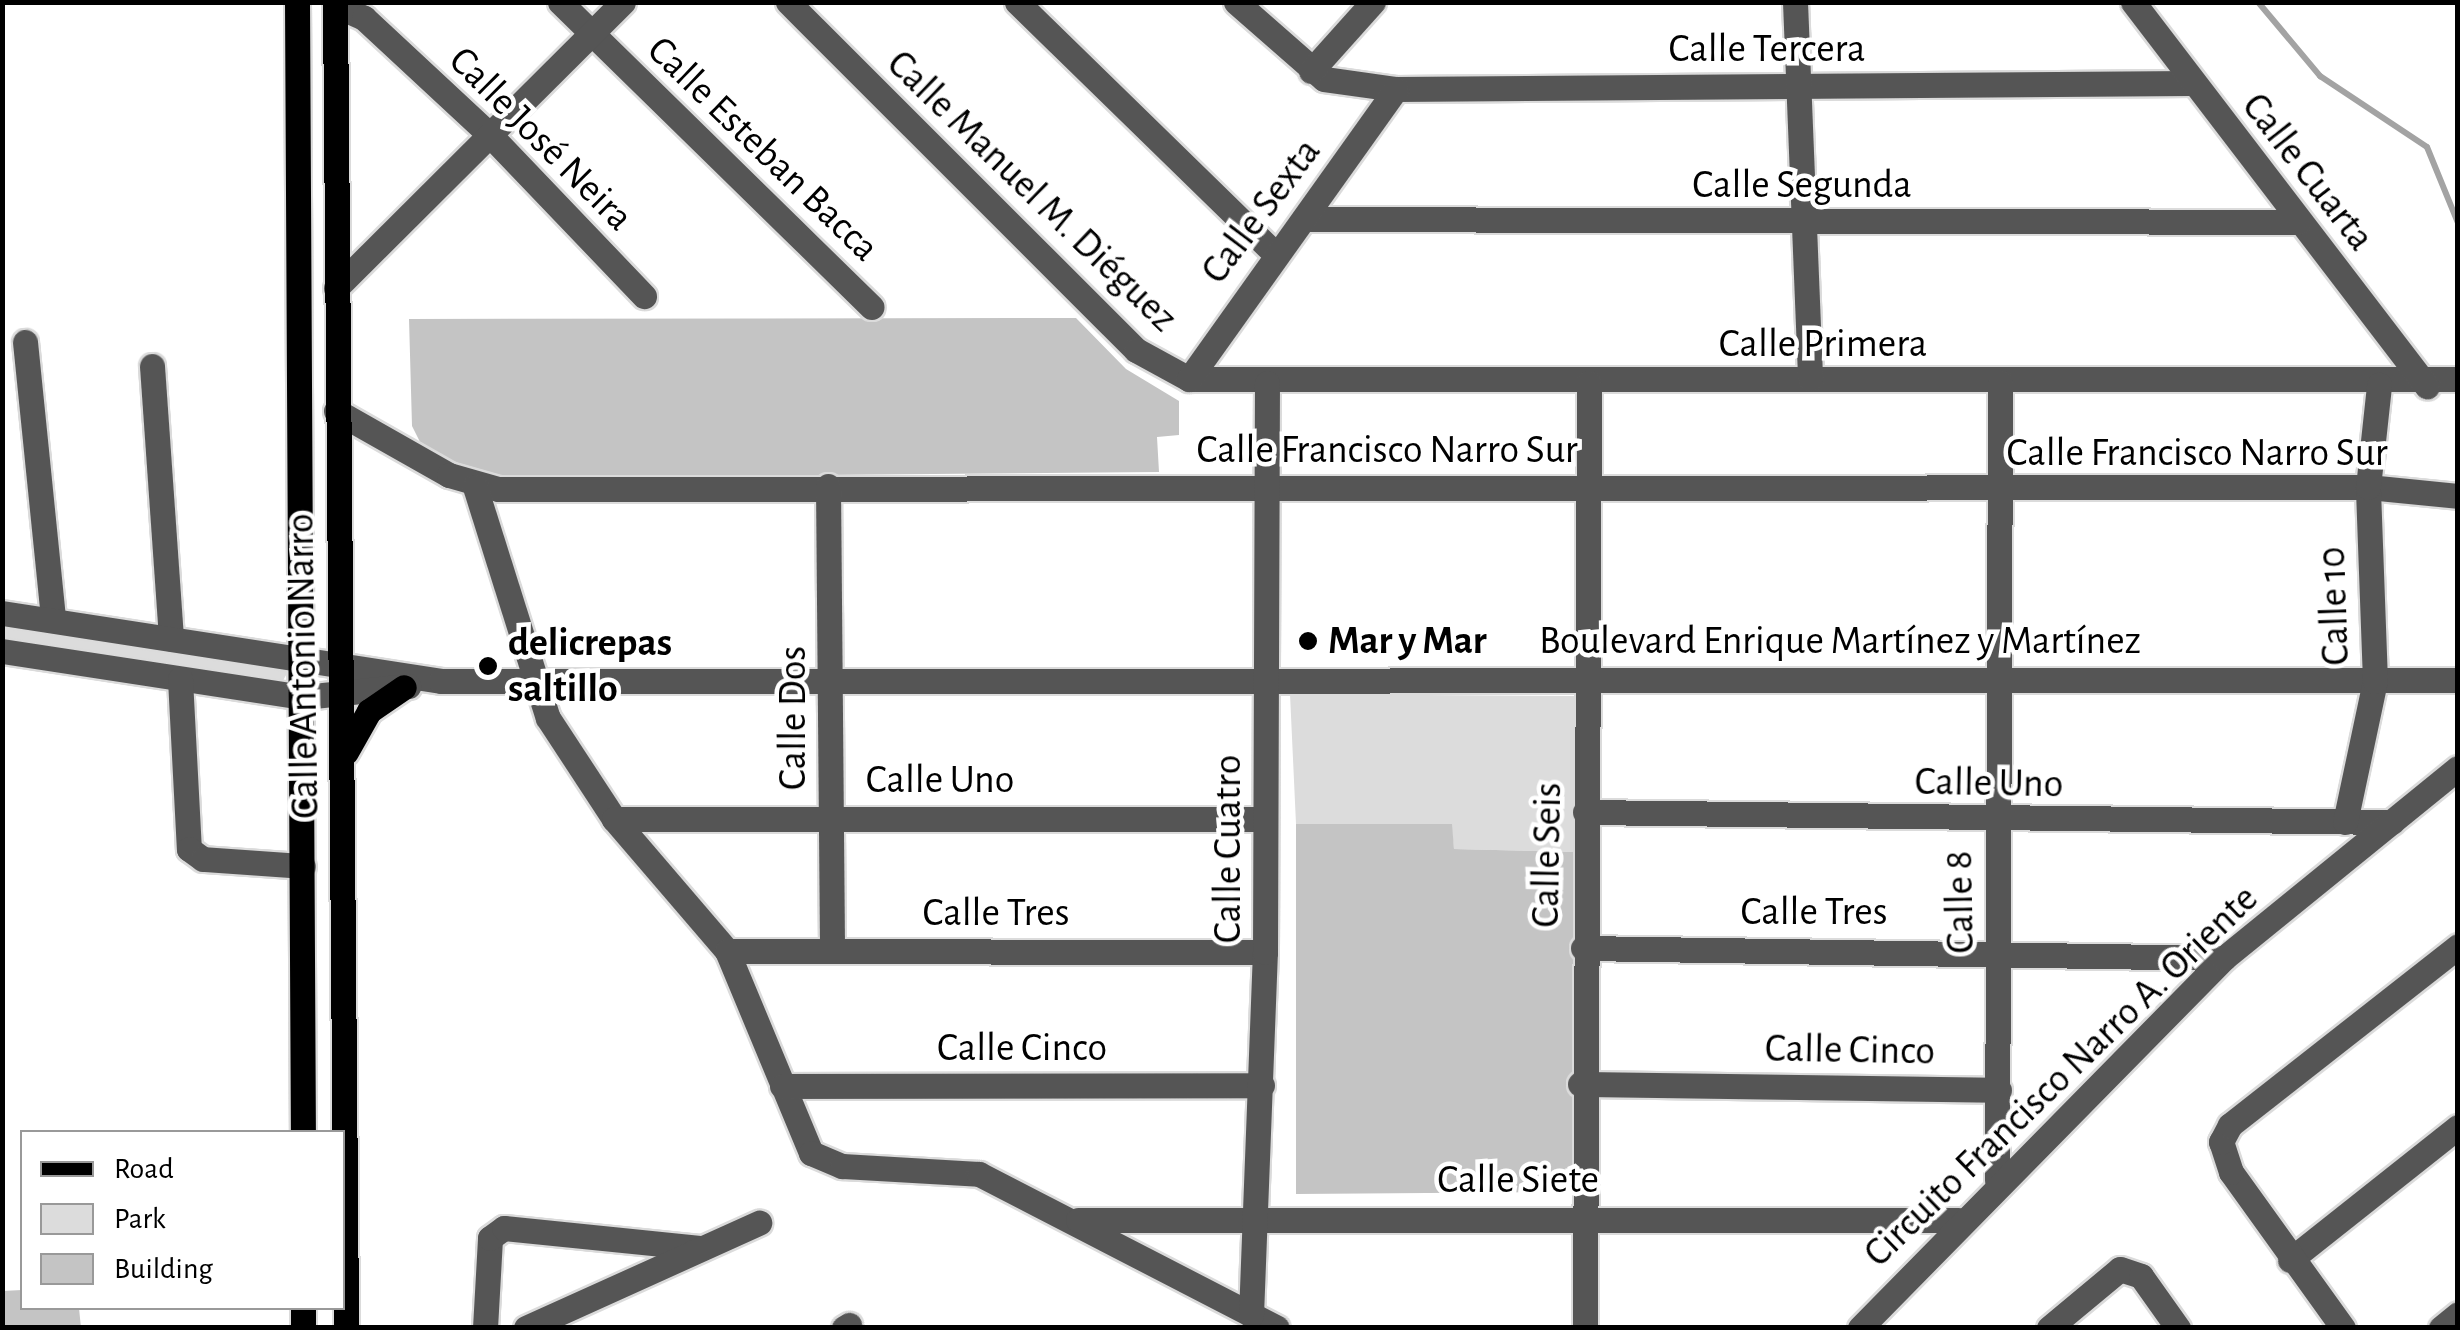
<!DOCTYPE html>
<meta charset="utf-8">
<style>
body{margin:0}
#map{position:relative;width:2460px;height:1330px;overflow:hidden;background:#fff;font-family:"Alegreya Sans",sans-serif}
div>[style]{position:absolute}
.green>*{inset:0;background:#dcdcdc}
.stream>*{height:6px;margin:-3px;padding:0 3px;transform-origin:3px;border-radius:3px;background:#a3a3a3}
.building>*{inset:0;background:#c4c4c4}
.roads{filter:drop-shadow(2px 0 #dbdbdb) drop-shadow(-2px 0 #dbdbdb) drop-shadow(0 2px #dbdbdb) drop-shadow(0 -2px #dbdbdb)}
.minor>*{height:25px;margin:-12.5px;padding:0 12.5px;transform-origin:12.5px;border-radius:12.5px;background:#555}
.major>*{height:25px;margin:-12.5px;padding:0 12.5px;transform-origin:12.5px;border-radius:12.5px;background:#000}
.dots>*{width:28px;height:28px;translate:-50% -50%;box-sizing:border-box;border:5px solid #fff;border-radius:50%}
span{translate:-50% -50%;white-space:nowrap;text-align:center;line-height:1.15;-webkit-text-stroke:9px #fff;paint-order:stroke}
.street-label{font-size:40px;color:#000}
.poi-label{font-size:40px;color:#000;font-weight:700}
.left{translate:0 -50%;text-align:left}
.frame{position:absolute;inset:0;border:5px solid #000;pointer-events:none}
.legend{position:absolute;left:20px;top:1130px;width:325px;height:180px;box-sizing:border-box;background:#fff;border:2px solid #999;margin:0;padding:12px 18px;list-style:none;font-size:30px;color:#000}
.legend li{display:flex;align-items:center;gap:20px;height:50px}
.legend b{width:50px;border:2px solid #999}
</style>
<div id="map">
<div class="green">
<i style="clip-path:polygon(2px 627px,289px 670px,281px 684px,3px 642px)"></i>
<i style="clip-path:polygon(1290px 694px,1575px 696px,1576px 852px,1454px 849px,1451px 824px,1296px 824px)"></i>
</div>
<div class="stream">
<i style="left:2258px;top:2px;width:97px;rotate:50deg"></i>
<i style="left:2320px;top:76px;width:128px;rotate:33.6deg"></i>
<i style="left:2427px;top:147px;width:82px;rotate:67.8deg"></i>
</div>
<div class="building">
<i style="clip-path:polygon(1076px 318px,1126px 369px,1179px 401px,1179px 435px,1157px 437px,1159px 472px,478px 478px,420px 442px,412px 426px,409px 319px)"></i>
<i style="clip-path:polygon(1296px 824px,1452px 824px,1454px 849px,1576px 852px,1579px 1192px,1296px 1194px)"></i>
<i style="clip-path:polygon(22px 1290px,22px 1308px,79px 1308px,81px 1328px,2px 1328px,2px 1291px)"></i>
</div>
<div class="roads">
<div class="minor">
<i style="left:560px;top:2px;width:436px;rotate:44.4deg"></i>
<i style="left:788px;top:2px;width:492px;rotate:45deg"></i>
<i style="left:1136px;top:350px;width:60px;rotate:28.7deg"></i>
<i style="left:1189px;top:379px;width:1269px"></i>
<i style="left:1017px;top:2px;width:362px;rotate:44.3deg"></i>
<i style="left:1236px;top:2px;width:117px;rotate:41.2deg"></i>
<i style="left:1324px;top:79px;width:73px;rotate:7.9deg"></i>
<i style="left:1396px;top:89px;width:795px;rotate:-0.43deg"></i>
<i style="left:1795px;top:2px;width:377px;rotate:87.7deg"></i>
<i style="left:2133px;top:2px;width:484px;rotate:52.6deg"></i>
<i style="left:335px;top:5px;width:32px;rotate:24deg"></i>
<i style="left:364px;top:18px;width:172px;rotate:42.9deg"></i>
<i style="left:490px;top:135px;width:223px;rotate:46.3deg"></i>
<i style="left:1311px;top:71px;width:93px;rotate:-48.1deg"></i>
<i style="left:1304px;top:219px;width:995px;rotate:0.17deg"></i>
<i style="left:336px;top:288px;width:405px;rotate:-44.9deg"></i>
<i style="left:25px;top:342px;width:279px;rotate:84.2deg"></i>
<i style="left:152px;top:366px;width:273px;rotate:86deg"></i>
<i style="left:1189px;top:379px;width:356px;rotate:-54.5deg"></i>
<i style="left:336px;top:411px;width:130px;rotate:29.5deg"></i>
<i style="left:449px;top:475px;width:51px;rotate:15.9deg"></i>
<i style="left:498px;top:489px;width:1870px;rotate:-0.06deg"></i>
<i style="left:2368px;top:487px;width:90px;rotate:5.7deg"></i>
<i style="left:828px;top:486px;width:463px;rotate:89.5deg"></i>
<i style="left:475px;top:487px;width:242px;rotate:72.5deg"></i>
<i style="left:548px;top:718px;width:121px;rotate:56.8deg"></i>
<i style="left:614px;top:819px;width:174px;rotate:49.4deg"></i>
<i style="left:727px;top:951px;width:219px;rotate:67.4deg"></i>
<i style="left:811px;top:1153px;width:34px;rotate:23deg"></i>
<i style="left:842px;top:1166px;width:137px;rotate:3.3deg"></i>
<i style="left:979px;top:1174px;width:335px;rotate:27.3deg"></i>
<i style="left:2px;top:613px;width:444px;rotate:8.8deg"></i>
<i style="left:441px;top:681px;width:2017px;rotate:-0.03deg"></i>
<i style="left:2px;top:651px;width:305px;rotate:8.7deg"></i>
<i style="left:304px;top:697px;width:105px;rotate:-6deg"></i>
<i style="left:180px;top:679px;width:170px;rotate:87deg"></i>
<i style="left:189px;top:849px;width:17px;rotate:36deg"></i>
<i style="left:203px;top:859px;width:100px;rotate:4deg"></i>
<i style="left:1585px;top:812px;width:807px;rotate:0.71deg"></i>
<i style="left:614px;top:819px;width:651px"></i>
<i style="left:2345px;top:822px;width:144px;rotate:-78deg"></i>
<i style="left:2375px;top:681px;width:194px;rotate:-92.1deg"></i>
<i style="left:2368px;top:487px;width:103px;rotate:-83.8deg"></i>
<i style="left:1583px;top:948px;width:641px;rotate:0.89deg"></i>
<i style="left:727px;top:951px;width:538px;rotate:0.11deg"></i>
<i style="left:1580px;top:1084px;width:419px;rotate:0.8deg"></i>
<i style="left:782px;top:1086px;width:480px;rotate:-0.1deg"></i>
<i style="left:1997px;top:1180px;width:798px;rotate:-89.78deg"></i>
<i style="left:1078px;top:1220px;width:880px"></i>
<i style="left:2290px;top:1260px;width:214px;rotate:-38.4deg"></i>
<i style="left:1251px;top:1315px;width:363px;rotate:-87.8deg"></i>
<i style="left:1265px;top:952px;width:569px;rotate:-89.8deg"></i>
<i style="left:485px;top:1328px;width:90px;rotate:-86.8deg"></i>
<i style="left:490px;top:1238px;width:17px;rotate:-36deg"></i>
<i style="left:504px;top:1228px;width:199px;rotate:5.8deg"></i>
<i style="left:526px;top:1328px;width:256px;rotate:-24.3deg"></i>
<i style="left:844px;top:1328px;width:6px;rotate:-31deg"></i>
<i style="left:1585px;top:1328px;width:945px;rotate:-89.76deg"></i>
<i style="left:1860px;top:1328px;width:519px;rotate:-45.47deg"></i>
<i style="left:2224px;top:958px;width:301px;rotate:-39.1deg"></i>
<i style="left:2049px;top:1328px;width:92px;rotate:-39.7deg"></i>
<i style="left:2120px;top:1269px;width:22px;rotate:18deg"></i>
<i style="left:2141px;top:1276px;width:64px;rotate:54.6deg"></i>
<i style="left:2343px;top:1328px;width:192px;rotate:-125.7deg"></i>
<i style="left:2231px;top:1172px;width:32px;rotate:-108deg"></i>
<i style="left:2221px;top:1142px;width:19px;rotate:-62deg"></i>
<i style="left:2230px;top:1125px;width:290px;rotate:-38.1deg"></i>
<i style="left:2441px;top:1328px;width:22px;rotate:-39deg"></i>
</div>
<div class="major">
<i style="left:297px;top:2px;width:1130px;rotate:89.7deg"></i>
<i style="left:335px;top:2px;width:1326px;rotate:89.52deg"></i>
<i style="left:346px;top:752px;width:47px;rotate:-60.7deg"></i>
<i style="left:369px;top:711px;width:42px;rotate:-34.4deg"></i>
<i style="left:303px;top:1328px;width:20px;rotate:-90deg"></i>
</div>
</div>
<div class="dots">
<i style="left:1308px;top:641px;background:#000"></i>
<i style="left:488px;top:666px;background:#000"></i>
</div>
<div class="street-label">
<span style="left:1767px;top:49px">Calle Tercera</span>
<span style="left:541px;top:139px;rotate:45deg">Calle José Neira</span>
<span style="left:763px;top:149px;rotate:44deg">Calle Esteban Bacca</span>
<span style="left:2308px;top:172px;rotate:52deg">Calle Cuarta</span>
<span style="left:1802px;top:185px">Calle Segunda</span>
<span style="left:1032px;top:191px;rotate:44deg">Calle Manuel M. Diéguez</span>
<span style="left:1261px;top:211px;rotate:-53deg">Calle Sexta</span>
<span style="left:1823px;top:344px">Calle Primera</span>
<span style="left:1387px;top:450px">Calle Francisco Narro Sur</span>
<span style="left:2197px;top:453px">Calle Francisco Narro Sur</span>
<span style="left:2334px;top:606px;rotate:-92deg">Calle 10</span>
<span style="left:1840px;top:641px">Boulevard Enrique Martínez y Martínez</span>
<span style="left:303px;top:666px;rotate:-91deg">Calle Antonio Narro</span>
<span style="left:793px;top:718px;rotate:-90deg">Calle Dos</span>
<span style="left:940px;top:780px">Calle Uno</span>
<span style="left:1989px;top:783px;rotate:1deg">Calle Uno</span>
<span style="left:1228px;top:849px;rotate:-90deg">Calle Cuatro</span>
<span style="left:1547px;top:855px;rotate:-89deg">Calle Seis</span>
<span style="left:1960px;top:902px;rotate:-91deg">Calle 8</span>
<span style="left:1814px;top:912px">Calle Tres</span>
<span style="left:996px;top:913px">Calle Tres</span>
<span style="left:1022px;top:1048px">Calle Cinco</span>
<span style="left:1850px;top:1050px;rotate:1deg">Calle Cinco</span>
<span style="left:2061px;top:1076px;rotate:-44deg">Circuito Francisco Narro A. Oriente</span>
<span style="left:1518px;top:1180px">Calle Siete</span>
</div>
<div class="poi-label">
<span class="left" style="left:1328px;top:641px">Mar y Mar</span>
<span class="left" style="left:508px;top:666px">delicrepas<br>saltillo</span>
</div>
<div class="frame"></div>
<ul class="legend">
<li><b style="height:12px;background:#000"></b>Road</li>
<li><b style="height:28px;background:#dcdcdc"></b>Park</li>
<li><b style="height:28px;background:#c4c4c4"></b>Building</li>
</ul>
</div>
